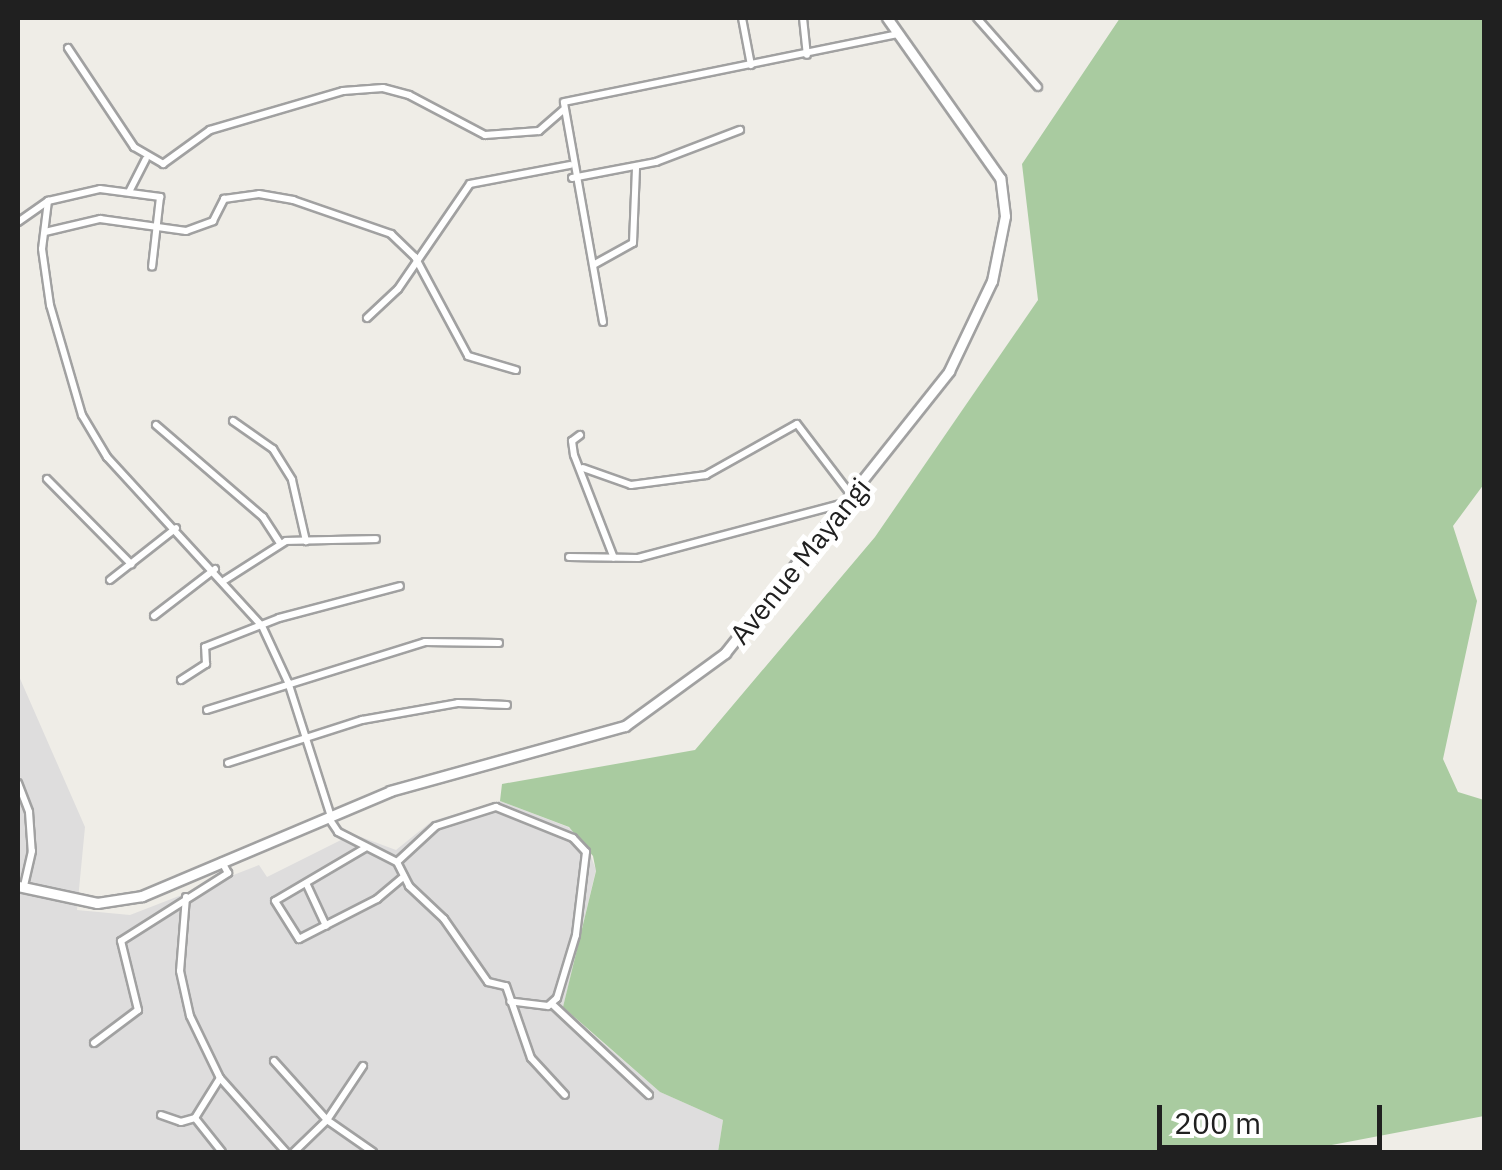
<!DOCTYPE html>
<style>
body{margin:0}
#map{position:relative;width:1502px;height:1170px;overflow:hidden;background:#efede7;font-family:"IBM Plex Sans",sans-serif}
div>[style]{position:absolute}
.residential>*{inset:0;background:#dedddd}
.forest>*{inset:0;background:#a9cba0}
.roads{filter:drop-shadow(2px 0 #a1a1a1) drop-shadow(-2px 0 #a1a1a1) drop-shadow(0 2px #a1a1a1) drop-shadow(0 -2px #a1a1a1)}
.minor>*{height:6px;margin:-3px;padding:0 3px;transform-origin:3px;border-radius:3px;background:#fff}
.tertiary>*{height:9px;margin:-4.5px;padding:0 4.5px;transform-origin:4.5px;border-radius:4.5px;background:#fff}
span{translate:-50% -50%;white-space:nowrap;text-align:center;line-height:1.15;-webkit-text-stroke:10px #fff;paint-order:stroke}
.street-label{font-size:28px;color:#202020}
.frame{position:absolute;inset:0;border:20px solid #202020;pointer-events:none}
.scale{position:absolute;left:1157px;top:1105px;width:225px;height:45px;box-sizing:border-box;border:5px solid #202020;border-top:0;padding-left:12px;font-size:30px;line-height:35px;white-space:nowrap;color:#202020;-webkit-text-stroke:8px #fff;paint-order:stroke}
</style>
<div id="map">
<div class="residential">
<i style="clip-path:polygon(18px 674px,85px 827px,77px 910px,130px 915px,259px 865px,267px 877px,353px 834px,396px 850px,432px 821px,500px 801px,568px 827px,585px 841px,596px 870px,563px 1008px,660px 1092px,723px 1120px,718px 1152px,18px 1152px)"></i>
</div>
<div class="forest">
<i style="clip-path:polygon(1120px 18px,1484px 18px,1484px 484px,1453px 526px,1477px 601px,1443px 759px,1458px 792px,1484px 800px,1484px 1116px,1295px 1152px,718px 1152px,723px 1120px,660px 1092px,563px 1007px,596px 871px,593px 856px,569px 827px,500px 801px,502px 784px,695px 750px,875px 537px,1038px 300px,1022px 164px)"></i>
</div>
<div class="roads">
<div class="minor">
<i style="left:742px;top:18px;width:48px;rotate:79.2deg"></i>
<i style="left:803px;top:18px;width:37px;rotate:84deg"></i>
<i style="left:977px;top:18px;width:92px;rotate:48.5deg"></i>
<i style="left:68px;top:48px;width:119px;rotate:56.3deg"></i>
<i style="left:134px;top:147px;width:34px;rotate:30deg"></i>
<i style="left:163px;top:164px;width:58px;rotate:-35.9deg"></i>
<i style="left:210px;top:130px;width:139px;rotate:-16.3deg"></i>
<i style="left:343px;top:91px;width:40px;rotate:-4.3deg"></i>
<i style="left:383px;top:88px;width:27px;rotate:15deg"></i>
<i style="left:409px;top:95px;width:86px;rotate:27.8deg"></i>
<i style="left:485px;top:135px;width:54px;rotate:-4.2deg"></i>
<i style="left:539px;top:131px;width:32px;rotate:-41deg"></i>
<i style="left:572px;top:178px;width:86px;rotate:-10.8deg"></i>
<i style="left:656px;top:162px;width:90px;rotate:-20.9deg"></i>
<i style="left:129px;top:192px;width:37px;rotate:-63deg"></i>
<i style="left:48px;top:201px;width:48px;rotate:97.1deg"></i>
<i style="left:42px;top:249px;width:57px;rotate:81.9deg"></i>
<i style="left:50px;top:305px;width:115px;rotate:73.8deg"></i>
<i style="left:82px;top:415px;width:49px;rotate:59.2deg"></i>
<i style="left:107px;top:457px;width:229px;rotate:47.5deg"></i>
<i style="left:262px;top:626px;width:62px;rotate:65.1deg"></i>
<i style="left:288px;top:682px;width:139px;rotate:72.3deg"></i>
<i style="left:18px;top:222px;width:37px;rotate:-35deg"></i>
<i style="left:48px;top:201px;width:53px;rotate:-13deg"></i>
<i style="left:100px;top:189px;width:61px;rotate:7.6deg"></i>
<i style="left:160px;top:197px;width:70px;rotate:96.5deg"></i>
<i style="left:45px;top:232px;width:57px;rotate:-13.3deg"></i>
<i style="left:100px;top:219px;width:87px;rotate:7.9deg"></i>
<i style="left:186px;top:231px;width:29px;rotate:-20deg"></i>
<i style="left:213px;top:221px;width:25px;rotate:-63deg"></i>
<i style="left:224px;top:199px;width:35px;rotate:-8deg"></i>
<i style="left:259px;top:194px;width:35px;rotate:10deg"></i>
<i style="left:293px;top:200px;width:104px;rotate:19.1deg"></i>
<i style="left:391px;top:234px;width:33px;rotate:44deg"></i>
<i style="left:415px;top:257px;width:112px;rotate:61.8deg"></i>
<i style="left:468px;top:356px;width:50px;rotate:16.3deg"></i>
<i style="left:595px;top:264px;width:43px;rotate:-28.9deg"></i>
<i style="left:633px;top:243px;width:76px;rotate:-87.7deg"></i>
<i style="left:367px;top:318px;width:42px;rotate:-43.1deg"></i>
<i style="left:398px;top:289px;width:127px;rotate:-55.6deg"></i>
<i style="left:470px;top:184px;width:102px;rotate:-10.8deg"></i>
<i style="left:603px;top:322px;width:223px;rotate:-100.1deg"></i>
<i style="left:564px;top:102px;width:341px;rotate:-11.5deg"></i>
<i style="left:233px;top:421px;width:49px;rotate:35deg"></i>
<i style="left:273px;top:449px;width:36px;rotate:58deg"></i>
<i style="left:292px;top:480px;width:63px;rotate:77.1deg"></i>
<i style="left:156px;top:425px;width:141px;rotate:40.7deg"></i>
<i style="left:263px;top:517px;width:31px;rotate:57deg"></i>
<i style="left:580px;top:435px;width:10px;rotate:143deg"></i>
<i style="left:572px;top:441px;width:14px;rotate:82deg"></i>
<i style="left:574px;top:455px;width:110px;rotate:68.8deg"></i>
<i style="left:583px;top:468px;width:51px;rotate:19.5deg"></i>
<i style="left:631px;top:485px;width:76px;rotate:-7.6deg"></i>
<i style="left:706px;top:475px;width:104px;rotate:-29.3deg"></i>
<i style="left:797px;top:424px;width:89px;rotate:52.7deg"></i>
<i style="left:47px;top:479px;width:120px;rotate:45.3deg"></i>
<i style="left:569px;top:557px;width:69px;rotate:0.8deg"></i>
<i style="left:638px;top:558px;width:210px;rotate:-14.9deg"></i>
<i style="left:110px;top:580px;width:84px;rotate:-38.2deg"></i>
<i style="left:225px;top:580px;width:72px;rotate:-32.6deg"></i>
<i style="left:286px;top:541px;width:90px;rotate:-1.3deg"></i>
<i style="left:154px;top:616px;width:77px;rotate:-37.6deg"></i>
<i style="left:181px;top:680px;width:30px;rotate:-33deg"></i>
<i style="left:206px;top:664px;width:17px;rotate:-93deg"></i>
<i style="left:205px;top:647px;width:79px;rotate:-21.4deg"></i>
<i style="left:279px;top:618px;width:125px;rotate:-14.8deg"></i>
<i style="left:207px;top:710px;width:228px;rotate:-17.3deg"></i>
<i style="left:425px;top:642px;width:74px;rotate:0.8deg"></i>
<i style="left:228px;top:763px;width:141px;rotate:-17.8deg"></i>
<i style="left:362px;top:720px;width:97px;rotate:-10deg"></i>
<i style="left:458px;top:703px;width:49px;rotate:2.3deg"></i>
<i style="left:18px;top:783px;width:31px;rotate:69deg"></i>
<i style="left:29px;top:812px;width:39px;rotate:86deg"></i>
<i style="left:32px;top:851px;width:37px;rotate:103deg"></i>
<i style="left:328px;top:817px;width:18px;rotate:56deg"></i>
<i style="left:338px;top:832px;width:66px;rotate:27deg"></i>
<i style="left:397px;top:862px;width:27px;rotate:63deg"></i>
<i style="left:409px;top:886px;width:48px;rotate:43.3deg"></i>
<i style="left:444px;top:919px;width:77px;rotate:55.1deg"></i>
<i style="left:488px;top:982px;width:18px;rotate:13deg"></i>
<i style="left:506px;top:986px;width:76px;rotate:70.9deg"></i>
<i style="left:531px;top:1058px;width:50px;rotate:47.4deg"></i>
<i style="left:365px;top:848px;width:104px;rotate:149.5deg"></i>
<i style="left:275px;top:901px;width:45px;rotate:57.7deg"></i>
<i style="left:299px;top:939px;width:88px;rotate:-27.1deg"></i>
<i style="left:377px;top:899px;width:35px;rotate:-40deg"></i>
<i style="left:397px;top:862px;width:53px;rotate:-42.7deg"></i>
<i style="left:436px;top:826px;width:63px;rotate:-17.6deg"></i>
<i style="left:496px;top:807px;width:83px;rotate:21.9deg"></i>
<i style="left:573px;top:838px;width:19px;rotate:47deg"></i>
<i style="left:586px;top:852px;width:84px;rotate:96.9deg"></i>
<i style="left:576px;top:935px;width:66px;rotate:106.8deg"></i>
<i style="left:557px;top:998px;width:12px;rotate:138deg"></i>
<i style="left:548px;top:1006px;width:38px;rotate:-173deg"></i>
<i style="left:307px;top:885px;width:45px;rotate:65.1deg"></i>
<i style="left:186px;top:897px;width:74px;rotate:94.6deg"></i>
<i style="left:180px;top:971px;width:46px;rotate:77.5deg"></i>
<i style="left:190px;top:1016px;width:69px;rotate:64.2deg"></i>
<i style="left:220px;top:1078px;width:99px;rotate:48.3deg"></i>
<i style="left:552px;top:1004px;width:133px;rotate:43.2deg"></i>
<i style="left:94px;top:1043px;width:55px;rotate:-36.9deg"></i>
<i style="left:138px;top:1010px;width:71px;rotate:-103.8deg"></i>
<i style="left:121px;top:941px;width:127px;rotate:-32.4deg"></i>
<i style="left:228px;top:873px;width:13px;rotate:-119deg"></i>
<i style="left:274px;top:1061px;width:79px;rotate:48.1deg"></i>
<i style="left:327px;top:1120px;width:65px;rotate:-56.3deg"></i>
<i style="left:161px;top:1115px;width:21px;rotate:19deg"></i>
<i style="left:181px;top:1122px;width:15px;rotate:-16deg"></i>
<i style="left:195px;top:1118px;width:47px;rotate:-58deg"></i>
<i style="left:195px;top:1118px;width:43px;rotate:51.5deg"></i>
<i style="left:294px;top:1152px;width:46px;rotate:-44.1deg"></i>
<i style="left:327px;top:1120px;width:56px;rotate:34.8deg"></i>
</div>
<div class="tertiary">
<i style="left:18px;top:886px;width:81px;rotate:12.1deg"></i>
<i style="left:97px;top:903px;width:46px;rotate:-8.8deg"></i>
<i style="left:142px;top:896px;width:269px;rotate:-22.9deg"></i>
<i style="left:390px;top:791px;width:244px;rotate:-15.5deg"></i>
<i style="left:625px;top:726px;width:124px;rotate:-36.1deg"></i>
<i style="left:725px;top:653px;width:360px;rotate:-51.5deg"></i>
<i style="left:949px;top:371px;width:100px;rotate:-64.5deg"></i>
<i style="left:992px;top:281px;width:66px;rotate:-78.7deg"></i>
<i style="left:1005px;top:216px;width:38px;rotate:-97deg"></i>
<i style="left:1000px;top:178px;width:196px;rotate:-125.2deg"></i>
</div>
</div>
<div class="street-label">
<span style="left:800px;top:561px;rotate:-51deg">Avenue Mayangi</span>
</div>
<div class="frame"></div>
<div class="scale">200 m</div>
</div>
